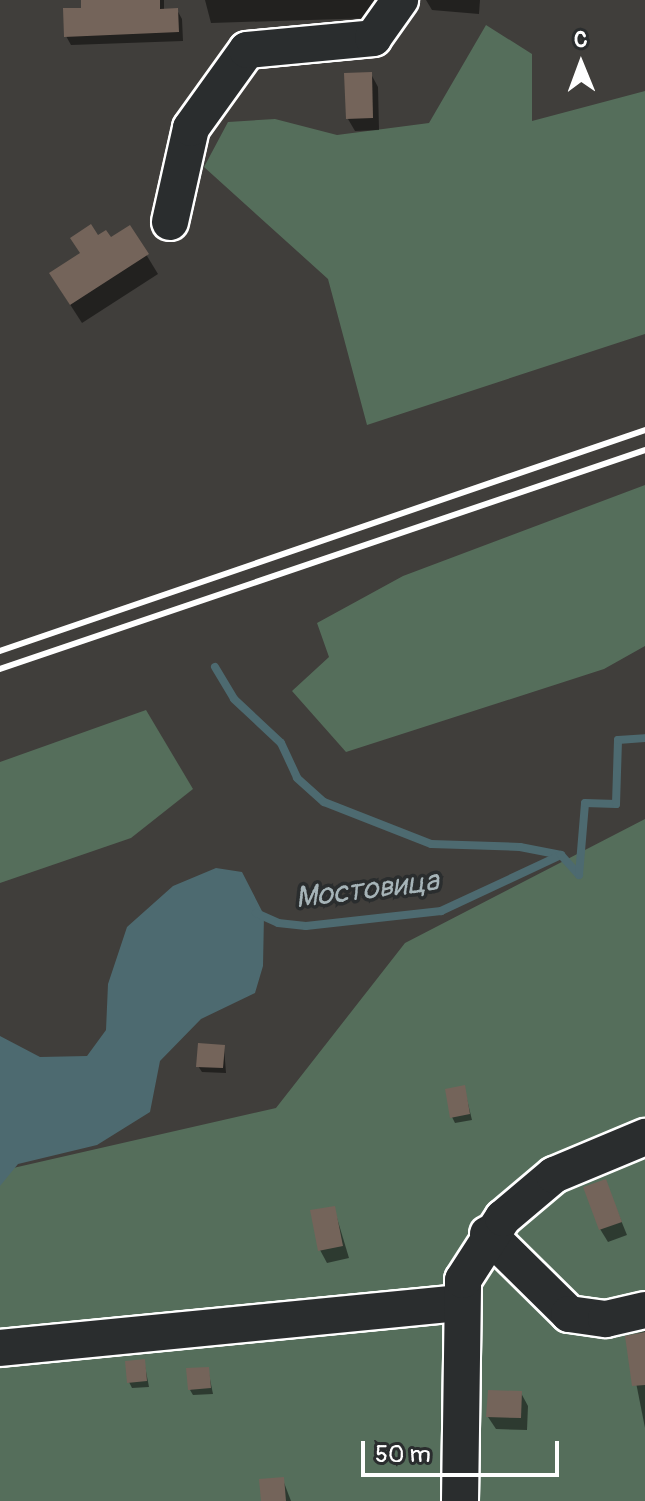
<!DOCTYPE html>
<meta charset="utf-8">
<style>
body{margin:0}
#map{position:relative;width:645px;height:1501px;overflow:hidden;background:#403e3b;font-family:Pangolin,sans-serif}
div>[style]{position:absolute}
.green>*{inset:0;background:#556e5b}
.water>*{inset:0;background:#4d6a70}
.shadow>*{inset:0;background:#0007}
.stream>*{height:8px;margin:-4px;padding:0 4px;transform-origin:4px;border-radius:4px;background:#4d6a70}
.building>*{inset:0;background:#74645a}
.roads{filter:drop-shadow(2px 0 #fff) drop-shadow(-2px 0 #fff) drop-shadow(0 2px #fff) drop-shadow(0 -2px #fff)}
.minor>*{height:36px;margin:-18px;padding:0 18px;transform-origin:18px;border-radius:18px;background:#2a2d2e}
.rail>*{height:6px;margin:-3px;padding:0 3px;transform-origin:3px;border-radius:3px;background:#fff}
span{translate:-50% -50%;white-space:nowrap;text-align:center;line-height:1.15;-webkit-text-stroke:7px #2a2d2e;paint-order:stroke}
.water-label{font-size:30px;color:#a6b4b8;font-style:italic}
.north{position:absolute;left:541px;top:24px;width:80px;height:80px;-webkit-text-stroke:6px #2a2d2e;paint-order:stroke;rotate:359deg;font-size:22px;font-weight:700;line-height:32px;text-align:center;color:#fff}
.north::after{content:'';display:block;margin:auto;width:28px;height:36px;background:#fff;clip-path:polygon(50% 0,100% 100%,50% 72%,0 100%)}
.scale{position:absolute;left:361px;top:1441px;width:198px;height:36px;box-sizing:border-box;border:4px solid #fff;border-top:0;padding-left:10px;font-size:24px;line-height:28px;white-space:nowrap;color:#fff;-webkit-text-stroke:6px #2a2d2e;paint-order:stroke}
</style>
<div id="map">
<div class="green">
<i style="clip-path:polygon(486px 25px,532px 54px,532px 121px,645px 91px,645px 334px,367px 425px,328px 279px,204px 167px,228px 122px,275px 119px,337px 135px,429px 123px)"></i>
<i style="clip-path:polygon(645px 485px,645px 646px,604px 669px,346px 752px,292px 691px,329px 657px,317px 623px,403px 576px)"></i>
<i style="clip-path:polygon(146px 710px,193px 789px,131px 838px,0 883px,0 762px)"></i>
<i style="clip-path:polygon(645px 819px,645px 1501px,0 1501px,0 1171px,276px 1108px,405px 943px)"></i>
</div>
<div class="water">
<i style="clip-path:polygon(216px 868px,242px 872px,264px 915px,263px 966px,255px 993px,201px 1019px,160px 1061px,150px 1112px,97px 1145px,18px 1164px,0 1186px,0 1036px,40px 1057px,87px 1056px,106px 1030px,108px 984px,127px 927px,173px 886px)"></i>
</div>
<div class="shadow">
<i style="clip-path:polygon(83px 0,164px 0,164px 11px,177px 10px,182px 19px,183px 41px,71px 45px,66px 36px,83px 10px)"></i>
<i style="clip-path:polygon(205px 0,381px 0,373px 18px,211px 23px)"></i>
<i style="clip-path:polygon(426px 0,480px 0,479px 14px,432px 10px)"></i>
<i style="clip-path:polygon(371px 74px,378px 87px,379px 130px,355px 131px,348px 119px)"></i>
<i style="clip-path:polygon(130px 228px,158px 274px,82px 323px,62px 292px,82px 255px)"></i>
<i style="clip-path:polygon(224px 1047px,226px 1073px,202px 1072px,198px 1066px)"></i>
<i style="clip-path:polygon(464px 1087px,472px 1120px,455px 1123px,452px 1117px)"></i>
<i style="clip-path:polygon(605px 1181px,627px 1235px,608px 1242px,600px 1229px)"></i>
<i style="clip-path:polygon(334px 1208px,349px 1258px,327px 1263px,320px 1250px)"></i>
<i style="clip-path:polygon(645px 1331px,645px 1428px,627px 1337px)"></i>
<i style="clip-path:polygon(144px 1361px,149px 1387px,132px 1388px,129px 1382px)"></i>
<i style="clip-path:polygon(208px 1369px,213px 1394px,193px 1395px,190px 1390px)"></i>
<i style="clip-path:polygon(521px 1393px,528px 1406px,527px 1430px,496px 1429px,488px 1417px)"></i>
<i style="clip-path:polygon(283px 1480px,291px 1501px,263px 1501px)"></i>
</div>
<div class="stream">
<i style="left:215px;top:667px;width:37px;rotate:59deg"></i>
<i style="left:234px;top:699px;width:64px;rotate:43.1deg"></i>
<i style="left:281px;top:743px;width:38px;rotate:65deg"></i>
<i style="left:297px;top:778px;width:36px;rotate:42deg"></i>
<i style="left:324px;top:802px;width:115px;rotate:21.4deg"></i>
<i style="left:431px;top:844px;width:89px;rotate:1.9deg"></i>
<i style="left:520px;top:847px;width:42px;rotate:11deg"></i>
<i style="left:256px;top:913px;width:24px;rotate:24deg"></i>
<i style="left:278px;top:923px;width:28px;rotate:6deg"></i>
<i style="left:306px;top:926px;width:136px;rotate:-6.3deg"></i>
<i style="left:441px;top:911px;width:132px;rotate:-25deg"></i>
<i style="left:561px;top:855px;width:27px;rotate:48deg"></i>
<i style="left:579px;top:875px;width:72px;rotate:-85.2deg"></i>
<i style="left:585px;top:803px;width:31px;rotate:2deg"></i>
<i style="left:616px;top:804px;width:64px;rotate:-88.2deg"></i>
<i style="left:618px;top:740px;width:27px;rotate:-4deg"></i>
</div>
<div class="building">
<i style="clip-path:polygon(81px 0,160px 0,160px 9px,178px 8px,179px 32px,64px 37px,63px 8px,81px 8px)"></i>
<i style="clip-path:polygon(372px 72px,373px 118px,346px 119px,344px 73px)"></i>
<i style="clip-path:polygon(91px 224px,98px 235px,106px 230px,111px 237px,130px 225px,149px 254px,70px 305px,49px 273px,80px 253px,70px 238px)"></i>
<i style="clip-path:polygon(198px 1043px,225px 1045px,223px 1068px,196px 1067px)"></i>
<i style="clip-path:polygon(465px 1085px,470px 1114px,450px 1118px,445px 1089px)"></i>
<i style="clip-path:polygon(606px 1179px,622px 1222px,599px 1230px,583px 1187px)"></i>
<i style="clip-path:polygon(335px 1206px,343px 1246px,318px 1251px,310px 1210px)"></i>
<i style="clip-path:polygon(645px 1332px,645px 1385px,632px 1386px,625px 1336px)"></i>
<i style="clip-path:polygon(145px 1359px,147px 1381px,127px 1383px,125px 1361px)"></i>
<i style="clip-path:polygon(209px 1367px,211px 1388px,188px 1390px,186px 1368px)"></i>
<i style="clip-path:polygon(488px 1390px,522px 1391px,521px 1418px,486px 1417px)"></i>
<i style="clip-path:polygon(284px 1477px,286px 1501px,261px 1501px,259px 1479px)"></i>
</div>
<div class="roads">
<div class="minor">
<i style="left:170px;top:222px;width:96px;rotate:-77.4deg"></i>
<i style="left:191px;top:128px;width:96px;rotate:-54.3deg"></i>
<i style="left:247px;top:50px;width:127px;rotate:-5.4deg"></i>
<i style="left:373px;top:38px;width:47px;rotate:-54.6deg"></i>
<i style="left:488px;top:1234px;width:114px;rotate:44.6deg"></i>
<i style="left:569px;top:1314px;width:37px;rotate:8deg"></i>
<i style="left:606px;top:1319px;width:40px;rotate:-13deg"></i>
<i style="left:0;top:1348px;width:463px;rotate:-5.6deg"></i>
<i style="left:460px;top:1501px;width:221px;rotate:-89.2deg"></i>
<i style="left:463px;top:1280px;width:74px;rotate:-57.2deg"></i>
<i style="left:503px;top:1218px;width:67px;rotate:-40.1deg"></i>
<i style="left:554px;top:1175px;width:99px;rotate:-22.7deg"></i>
</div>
</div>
<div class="rail">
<i style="left:0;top:651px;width:682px;rotate:-18.91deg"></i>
<i style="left:0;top:669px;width:681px;rotate:-18.75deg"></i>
</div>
<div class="water-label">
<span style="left:367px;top:890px;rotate:-7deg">Мостовица</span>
</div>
<div class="north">С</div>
<div class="scale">50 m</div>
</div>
